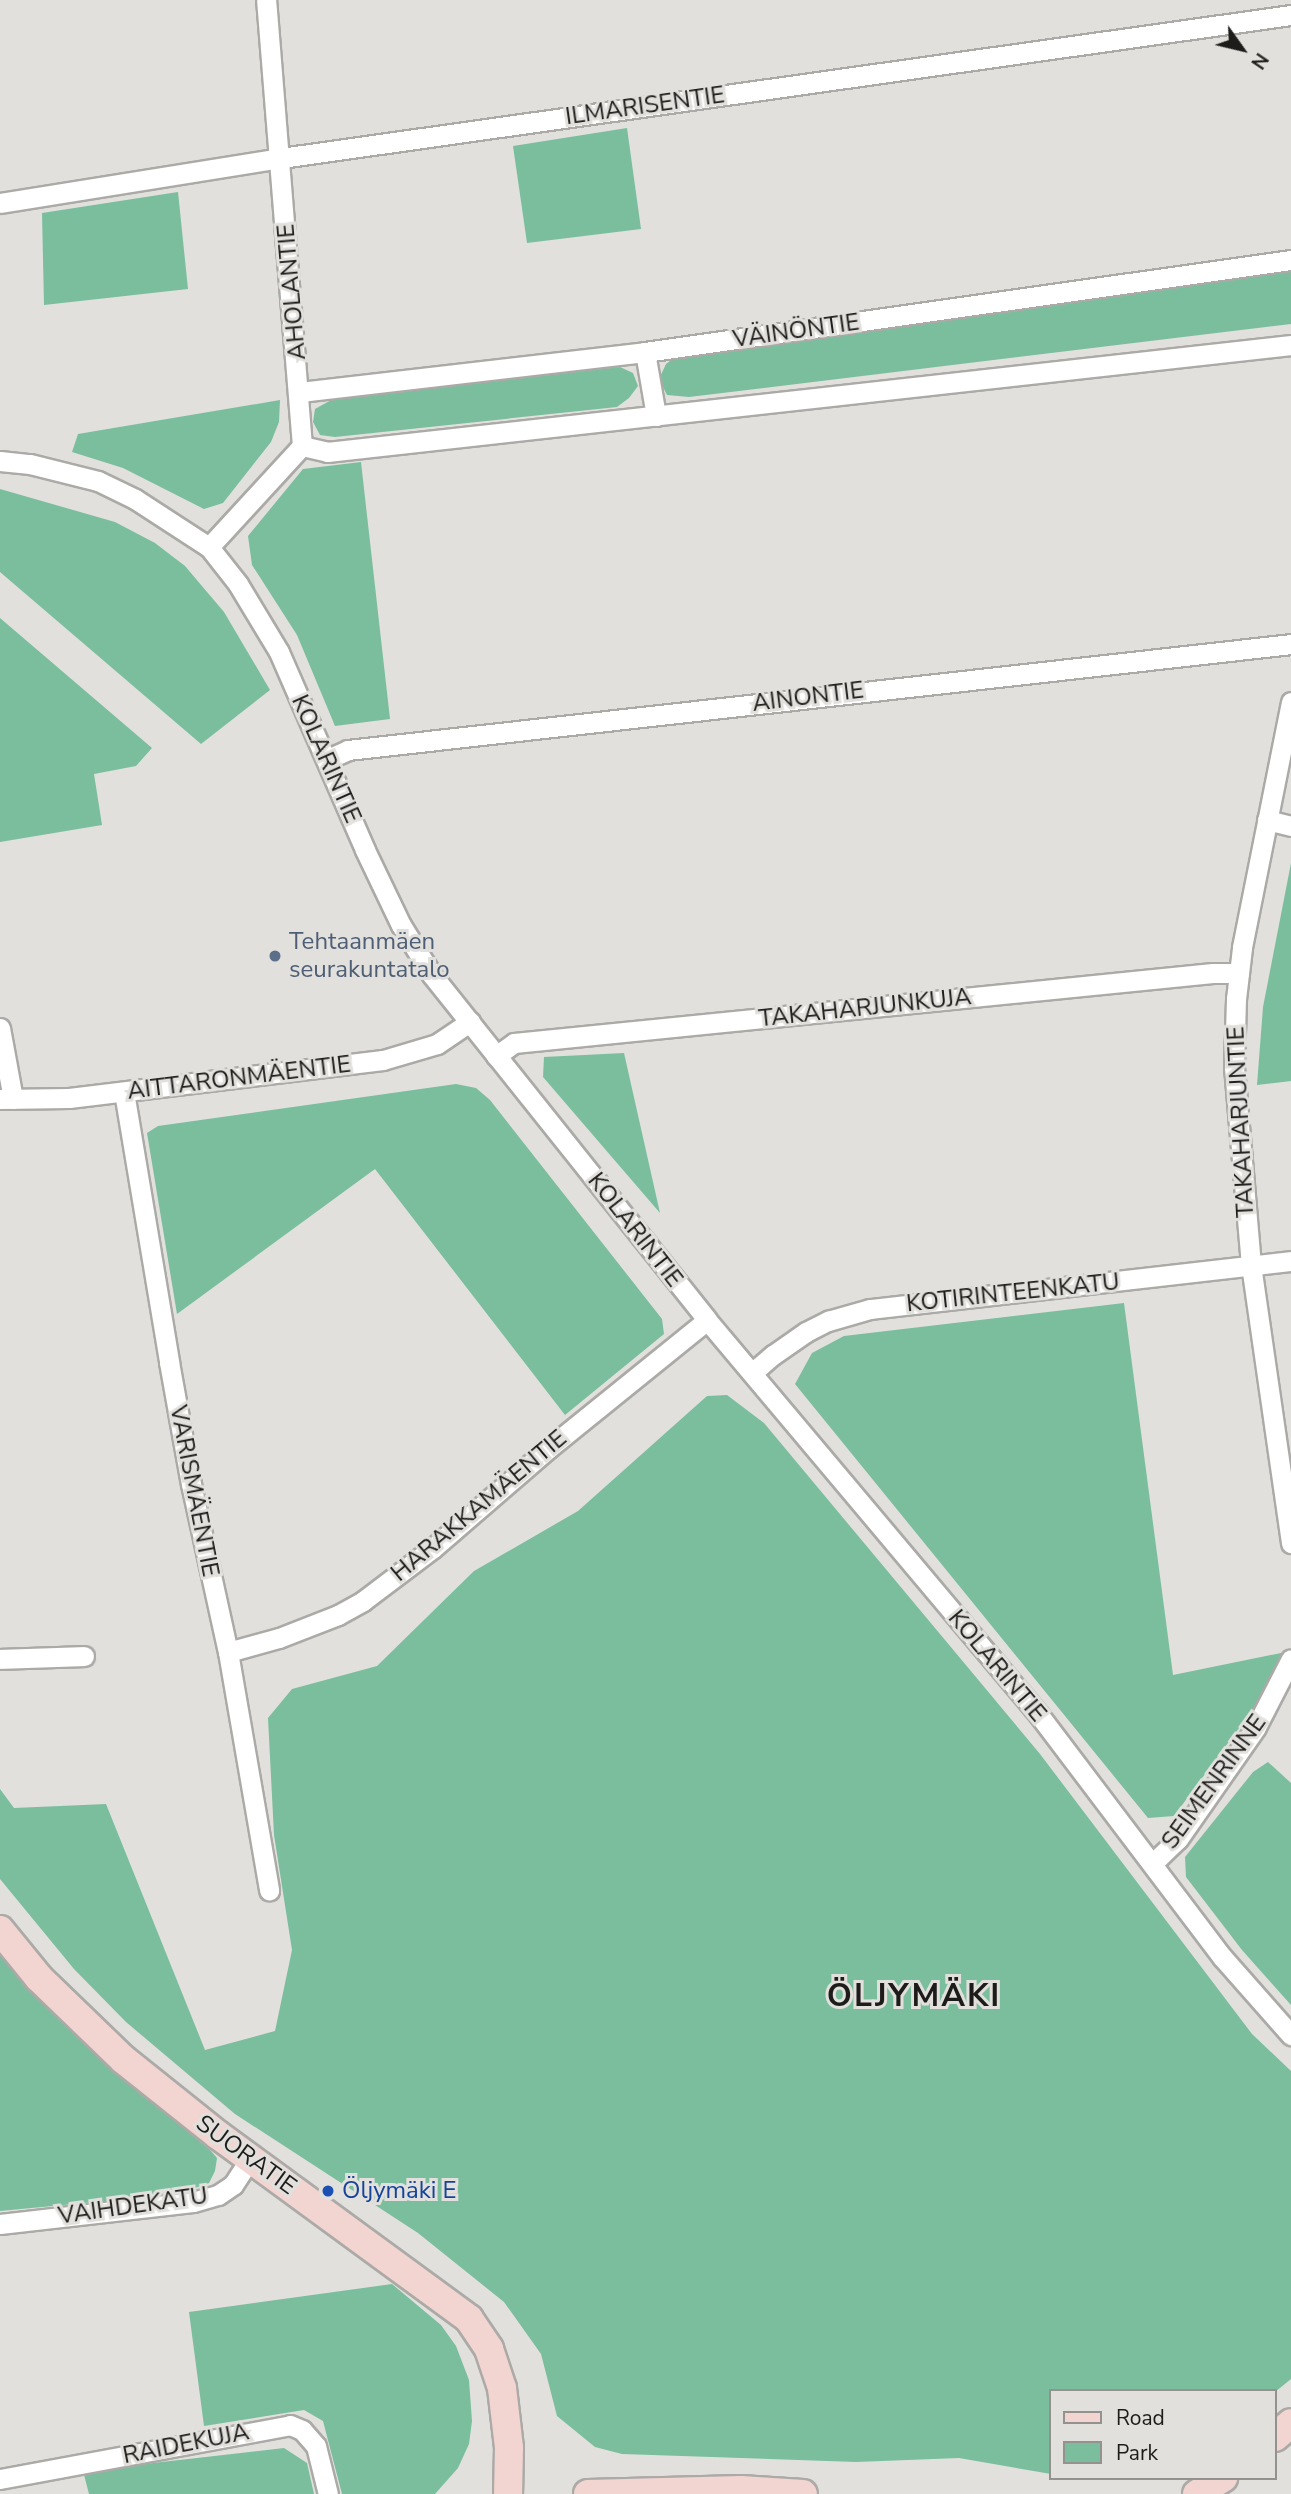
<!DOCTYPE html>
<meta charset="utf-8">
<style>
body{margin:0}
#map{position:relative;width:1291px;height:2494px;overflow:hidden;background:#e1e0dc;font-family:"Nunito Sans",sans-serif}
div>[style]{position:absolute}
.green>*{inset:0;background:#7abe9d}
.roads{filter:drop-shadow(2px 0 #abaaa7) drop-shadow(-2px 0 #abaaa7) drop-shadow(0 2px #abaaa7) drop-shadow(0 -2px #abaaa7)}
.street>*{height:19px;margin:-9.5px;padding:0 9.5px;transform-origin:9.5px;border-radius:9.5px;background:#fff}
.secondary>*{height:28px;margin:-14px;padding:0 14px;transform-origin:14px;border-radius:14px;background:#f2d4d1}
.dots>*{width:19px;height:19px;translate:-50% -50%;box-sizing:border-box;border:4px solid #e1e0dc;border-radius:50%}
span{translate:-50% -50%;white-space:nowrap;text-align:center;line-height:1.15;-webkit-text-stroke:6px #e1e0dc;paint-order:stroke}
.street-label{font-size:24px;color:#1d1c1b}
.service-label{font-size:24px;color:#4e5e75}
.left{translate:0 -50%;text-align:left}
.transit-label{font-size:24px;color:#164399}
.district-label{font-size:32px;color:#1d1c1b;font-weight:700;letter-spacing:2px}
.legend{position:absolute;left:1049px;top:2389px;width:228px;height:91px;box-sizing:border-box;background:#e1e0dc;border:2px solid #93928f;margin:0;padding:9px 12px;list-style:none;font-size:21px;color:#1d1c1b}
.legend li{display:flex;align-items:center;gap:14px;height:35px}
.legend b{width:35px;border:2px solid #93928f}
.north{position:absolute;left:1207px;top:14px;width:70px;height:70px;-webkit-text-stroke:5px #e1e0dc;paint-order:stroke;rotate:124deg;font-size:19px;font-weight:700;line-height:28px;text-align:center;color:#1d1c1b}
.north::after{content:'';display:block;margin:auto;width:24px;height:32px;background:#1d1c1b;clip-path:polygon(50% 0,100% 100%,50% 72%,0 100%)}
</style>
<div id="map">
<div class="green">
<i style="clip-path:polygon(627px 128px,641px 229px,527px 243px,513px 146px)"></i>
<i style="clip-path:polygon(178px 192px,188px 289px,44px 305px,42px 213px)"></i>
<i style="clip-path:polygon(1291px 272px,1291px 324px,689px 397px,667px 395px,659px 379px,666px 364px,679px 354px)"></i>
<i style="clip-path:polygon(620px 367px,633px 373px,638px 386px,629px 398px,617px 407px,335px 437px,320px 435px,313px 422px,315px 409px,333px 399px)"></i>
<i style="clip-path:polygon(280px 400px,279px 422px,271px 442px,223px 503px,204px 509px,123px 468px,72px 452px,78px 434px)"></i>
<i style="clip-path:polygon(361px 462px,390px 719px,335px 726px,297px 635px,252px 565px,248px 536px,303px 469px)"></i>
<i style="clip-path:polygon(0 489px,115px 522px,155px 543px,185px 566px,224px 612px,270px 690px,201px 744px,0 572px)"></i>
<i style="clip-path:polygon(0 618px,152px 748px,136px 766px,94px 774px,102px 825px,0 842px)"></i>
<i style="clip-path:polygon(1291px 863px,1291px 1081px,1257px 1085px,1263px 1007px)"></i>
<i style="clip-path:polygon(624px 1053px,660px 1213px,543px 1077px,544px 1057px)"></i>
<i style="clip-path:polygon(456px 1084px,476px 1088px,490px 1100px,662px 1319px,664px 1334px,565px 1415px,375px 1169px,177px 1314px,147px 1133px,158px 1126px)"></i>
<i style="clip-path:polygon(1124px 1303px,1173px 1675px,1286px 1652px,1276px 1678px,1174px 1816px,1148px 1818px,795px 1384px,812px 1353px,844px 1336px)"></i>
<i style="clip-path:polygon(727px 1395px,764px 1423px,1040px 1754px,1252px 2034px,1291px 2071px,1291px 2379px,1275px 2392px,1051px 2391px,1051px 2474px,959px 2458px,856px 2462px,622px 2454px,595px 2447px,557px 2416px,541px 2354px,504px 2302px,418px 2233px,235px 2114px,126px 2022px,74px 1969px,0 1879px,0 1789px,14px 1808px,106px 1804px,205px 2050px,275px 2031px,292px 1950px,274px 1835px,268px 1718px,292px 1689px,377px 1666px,474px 1571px,578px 1511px,707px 1396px)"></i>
<i style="clip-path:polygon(1268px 1762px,1291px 1783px,1291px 2005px,1242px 1950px,1186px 1877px,1185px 1857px,1253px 1772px)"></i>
<i style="clip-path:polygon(0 1955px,80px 2040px,211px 2151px,217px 2158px,215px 2171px,209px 2183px,179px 2194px,0 2211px)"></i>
<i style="clip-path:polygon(392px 2284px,441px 2325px,456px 2346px,469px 2380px,472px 2421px,469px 2444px,458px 2468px,435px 2494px,342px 2494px,323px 2421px,304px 2410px,204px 2426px,189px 2312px)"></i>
<i style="clip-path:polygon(284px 2448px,307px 2463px,314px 2494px,89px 2494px,83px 2471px)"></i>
</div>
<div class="roads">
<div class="street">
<i style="left:0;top:203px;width:285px;rotate:-9.1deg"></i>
<i style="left:281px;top:158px;width:1020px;rotate:-8.06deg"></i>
<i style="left:645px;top:352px;width:65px;rotate:80.2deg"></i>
<i style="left:300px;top:392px;width:347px;rotate:-6.6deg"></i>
<i style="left:645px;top:352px;width:653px;rotate:-8.11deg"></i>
<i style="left:302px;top:446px;width:26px;rotate:13deg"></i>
<i style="left:327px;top:452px;width:970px;rotate:-6.33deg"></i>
<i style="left:0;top:461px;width:30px;rotate:6deg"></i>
<i style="left:30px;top:464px;width:70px;rotate:14deg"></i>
<i style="left:98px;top:481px;width:41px;rotate:25.9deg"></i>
<i style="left:135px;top:499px;width:88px;rotate:33deg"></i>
<i style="left:209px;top:547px;width:47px;rotate:51.9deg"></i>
<i style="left:238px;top:584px;width:79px;rotate:58.9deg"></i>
<i style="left:279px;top:652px;width:216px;rotate:66.5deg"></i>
<i style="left:365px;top:850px;width:83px;rotate:64.4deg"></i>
<i style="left:401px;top:925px;width:59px;rotate:58.2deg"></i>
<i style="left:432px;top:975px;width:441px;rotate:51.4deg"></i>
<i style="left:707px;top:1320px;width:516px;rotate:49.95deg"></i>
<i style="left:1039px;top:1715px;width:305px;rotate:52.9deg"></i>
<i style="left:1223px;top:1958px;width:103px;rotate:48.6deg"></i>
<i style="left:209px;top:547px;width:137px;rotate:-47.4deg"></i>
<i style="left:302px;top:446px;width:447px;rotate:-94.6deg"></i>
<i style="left:1291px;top:702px;width:251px;rotate:101.3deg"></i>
<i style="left:1242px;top:948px;width:51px;rotate:96.7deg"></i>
<i style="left:1236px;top:999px;width:68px;rotate:91.7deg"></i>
<i style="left:1234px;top:1067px;width:199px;rotate:85.1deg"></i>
<i style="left:1251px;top:1265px;width:281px;rotate:81.8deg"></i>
<i style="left:328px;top:759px;width:22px;rotate:-24deg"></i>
<i style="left:348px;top:750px;width:949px;rotate:-6.41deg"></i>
<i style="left:1267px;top:820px;width:25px;rotate:14deg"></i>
<i style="left:0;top:1028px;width:72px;rotate:79.6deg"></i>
<i style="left:496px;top:1056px;width:22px;rotate:-36deg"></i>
<i style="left:514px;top:1043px;width:702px;rotate:-5.72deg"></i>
<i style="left:1213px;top:973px;width:26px"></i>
<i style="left:124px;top:1092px;width:274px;rotate:80.5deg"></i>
<i style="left:169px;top:1362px;width:124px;rotate:79.8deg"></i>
<i style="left:191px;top:1484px;width:172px;rotate:77.6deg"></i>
<i style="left:228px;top:1652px;width:242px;rotate:80.2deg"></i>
<i style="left:0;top:1099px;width:69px;rotate:-0.8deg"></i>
<i style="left:69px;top:1098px;width:316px;rotate:-6.9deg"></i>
<i style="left:383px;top:1060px;width:56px;rotate:-16.5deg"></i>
<i style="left:437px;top:1044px;width:40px;rotate:-34deg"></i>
<i style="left:752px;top:1373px;width:28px;rotate:-41deg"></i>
<i style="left:773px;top:1355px;width:40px;rotate:-34.9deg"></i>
<i style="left:806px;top:1332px;width:25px;rotate:-27deg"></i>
<i style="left:828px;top:1321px;width:44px;rotate:-15.9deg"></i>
<i style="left:870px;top:1309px;width:424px;rotate:-6.5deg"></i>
<i style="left:228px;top:1652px;width:53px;rotate:-15.4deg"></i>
<i style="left:279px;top:1638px;width:63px;rotate:-21.3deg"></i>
<i style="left:338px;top:1615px;width:29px;rotate:-29deg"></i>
<i style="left:363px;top:1601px;width:88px;rotate:-37.1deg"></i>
<i style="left:433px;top:1548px;width:153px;rotate:-40.8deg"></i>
<i style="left:549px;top:1448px;width:203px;rotate:-39deg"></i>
<i style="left:0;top:1659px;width:84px;rotate:-2deg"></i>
<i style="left:1152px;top:1864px;width:36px;rotate:-44deg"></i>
<i style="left:1178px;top:1839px;width:136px;rotate:-55.1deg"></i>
<i style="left:1256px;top:1727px;width:76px;rotate:-62.8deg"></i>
<i style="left:0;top:2224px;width:194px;rotate:-6.5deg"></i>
<i style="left:193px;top:2202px;width:26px;rotate:-16deg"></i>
<i style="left:218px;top:2195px;width:18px;rotate:-34deg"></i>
<i style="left:233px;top:2185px;width:31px;rotate:-57deg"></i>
<i style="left:0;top:2479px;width:295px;rotate:-10.5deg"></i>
<i style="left:290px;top:2425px;width:13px;rotate:23deg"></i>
<i style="left:302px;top:2430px;width:21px;rotate:49deg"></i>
<i style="left:316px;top:2446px;width:49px;rotate:76deg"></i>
</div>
<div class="secondary">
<i style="left:0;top:1930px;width:62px;rotate:50.9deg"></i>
<i style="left:39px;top:1978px;width:118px;rotate:44deg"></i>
<i style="left:124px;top:2060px;width:120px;rotate:38.6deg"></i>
<i style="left:218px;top:2135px;width:311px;rotate:36.2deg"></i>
<i style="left:469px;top:2319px;width:36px;rotate:56deg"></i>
<i style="left:489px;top:2349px;width:41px;rotate:71.6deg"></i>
<i style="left:502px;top:2388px;width:60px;rotate:83.3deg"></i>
<i style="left:509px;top:2448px;width:46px;rotate:91.2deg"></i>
<i style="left:1275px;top:2437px;width:21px;rotate:-41deg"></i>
<i style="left:588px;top:2494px;width:153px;rotate:-1.5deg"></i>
<i style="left:741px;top:2490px;width:62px;rotate:3.7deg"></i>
<i style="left:1197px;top:2494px;width:31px;rotate:-32deg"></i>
</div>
</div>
<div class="dots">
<i style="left:275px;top:956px;background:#5c6f8a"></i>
<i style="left:328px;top:2191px;background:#1a4fb4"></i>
</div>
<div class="street-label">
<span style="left:645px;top:106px;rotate:-8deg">ILMARISENTIE</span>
<span style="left:292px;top:292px;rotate:-95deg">AHOLANTIE</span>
<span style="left:796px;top:331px;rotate:-8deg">VÄINÖNTIE</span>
<span style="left:808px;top:697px;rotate:-7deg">AINONTIE</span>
<span style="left:326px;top:759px;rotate:66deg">KOLARINTIE</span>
<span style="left:865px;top:1008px;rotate:-6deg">TAKAHARJUNKUJA</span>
<span style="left:239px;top:1078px;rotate:-7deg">AITTARONMÄENTIE</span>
<span style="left:1241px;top:1122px;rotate:-93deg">TAKAHARJUNTIE</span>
<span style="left:635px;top:1230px;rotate:52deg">KOLARINTIE</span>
<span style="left:1013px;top:1293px;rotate:-6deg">KOTIRINTEENKATU</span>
<span style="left:194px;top:1491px;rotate:79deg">VARISMÄENTIE</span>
<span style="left:479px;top:1506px;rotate:-40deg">HARAKKAMÄENTIE</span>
<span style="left:997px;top:1666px;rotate:50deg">KOLARINTIE</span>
<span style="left:1214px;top:1782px;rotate:-54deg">SEIMENRINNE</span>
<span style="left:246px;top:2155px;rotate:36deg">SUORATIE</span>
<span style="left:133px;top:2206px;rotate:-8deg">VAIHDEKATU</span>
<span style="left:186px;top:2444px;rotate:-11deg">RAIDEKUJA</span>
</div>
<div class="service-label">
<span class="left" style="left:289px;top:956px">Tehtaanmäen<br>seurakuntatalo</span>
</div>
<div class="transit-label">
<span class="left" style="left:342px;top:2191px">Öljymäki E</span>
</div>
<div class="district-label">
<span style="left:914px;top:1996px">ÖLJYMÄKI</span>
</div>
<ul class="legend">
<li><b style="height:9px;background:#f2d4d1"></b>Road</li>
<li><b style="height:19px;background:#7abe9d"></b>Park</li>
</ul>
<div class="north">N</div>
</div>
